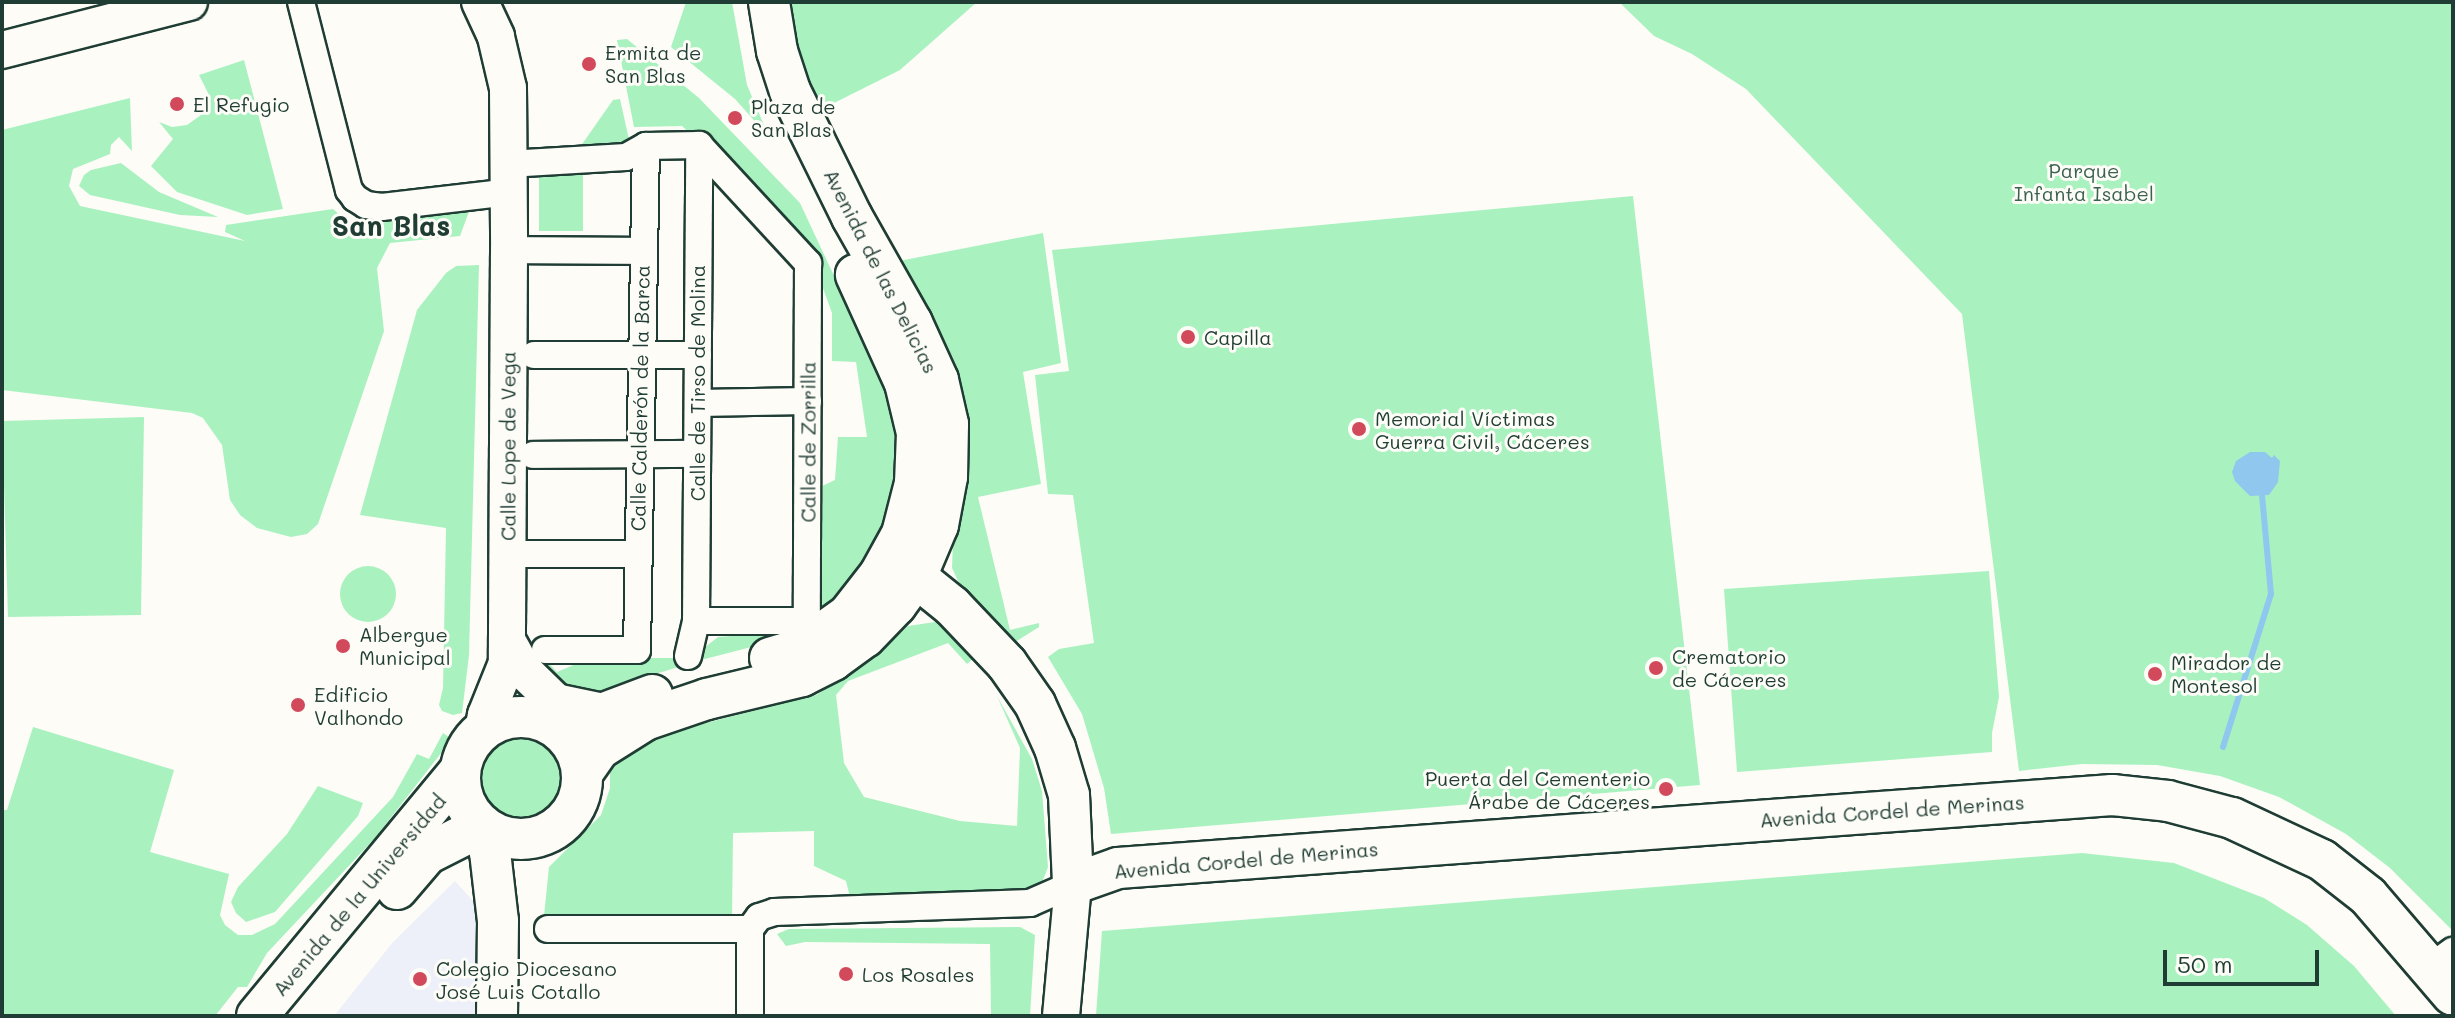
<!DOCTYPE html>
<meta charset="utf-8">
<style>
body{margin:0}
#map{position:relative;width:2455px;height:1018px;overflow:hidden;background:#fdfcf7;font-family:Mali,sans-serif}
div>[style]{position:absolute}
.built>*{inset:0;background:#edf0f8}
.green>*{inset:0;background:#a9f2c0}
.round{border-radius:50%}
.water>*{inset:0;background:#8fc7ee}
.stream>*{height:6px;margin:-3px;padding:0 3px;transform-origin:3px;border-radius:3px;background:#8fc7ee}
.roads{filter:drop-shadow(2px 0 #1f3d34) drop-shadow(-2px 0 #1f3d34) drop-shadow(0 2px #1f3d34) drop-shadow(0 -2px #1f3d34)}
.street>*{height:26px;margin:-13px;padding:0 13px;transform-origin:13px;border-radius:13px;background:#fdfcf7}
.secondary>*{height:36px;margin:-18px;padding:0 18px;transform-origin:18px;border-radius:18px;background:#fdfcf7}
.primary>*{height:40px;margin:-20px;padding:0 20px;transform-origin:20px;border-radius:20px;background:#fdfcf7}
.primary>.ring{margin:-20px;padding:0;box-sizing:content-box;background:none;border:40px solid #fdfcf7;border-radius:50%}
.dots>*{width:22px;height:22px;translate:-50% -50%;box-sizing:border-box;border:4px solid #fdfcf7;border-radius:50%}
span{translate:-50% -50%;white-space:nowrap;text-align:center;line-height:1.15;-webkit-text-stroke:6px #fdfcf7;paint-order:stroke}
.poi-label{font-size:20px;color:#1f3d34}
.left{translate:0 -50%;text-align:left}
.right{translate:-100% -50%;text-align:right}
.park-label{font-size:20px;color:#3b6150}
.street-label{font-size:20px;color:#1f3d34}
.district-label{font-size:28px;color:#1f3d34;font-weight:700}
.frame{position:absolute;inset:0;border:4px solid #1f3d34;pointer-events:none}
.scale{position:absolute;left:2163px;top:950px;width:156px;height:36px;box-sizing:border-box;border:4px solid #1f3d34;border-top:0;padding-left:10px;font-size:24px;line-height:28px;white-space:nowrap;color:#1f3d34;-webkit-text-stroke:6px #fdfcf7;paint-order:stroke}
</style>
<div id="map">
<div class="built">
<i style="clip-path:polygon(455px 881px,477px 905px,475px 1016px,334px 1016px,393px 942px)"></i>
</div>
<div class="green">
<i style="clip-path:polygon(686px 2px,732px 2px,747px 85px,769px 137px,735px 99px,671px 47px)"></i>
<i style="clip-path:polygon(787px 2px,977px 2px,900px 70px,818px 111px,797px 52px)"></i>
<i style="clip-path:polygon(1619px 2px,2453px 2px,2453px 931px,2390px 868px,2346px 834px,2279px 797px,2220px 776px,2157px 765px,2082px 764px,2019px 771px,1962px 314px,1746px 89px,1692px 54px,1654px 36px)"></i>
<i style="clip-path:polygon(627px 39px,699px 98px,800px 203px,891px 398px,899px 433px,899px 469px,888px 521px,860px 576px,814px 622px,818px 488px,835px 480px,838px 437px,867px 437px,856px 362px,832px 361px,832px 313px,812px 258px,763px 201px,682px 126px,634px 127px,617px 40px)"></i>
<i style="clip-path:polygon(244px 60px,283px 209px,247px 215px,177px 192px,151px 166px,173px 139px,159px 122px,172px 127px,187px 125px,201px 115px,208px 93px,199px 75px)"></i>
<i style="clip-path:polygon(130px 98px,132px 151px,119px 137px,111px 145px,110px 154px,73px 169px,69px 186px,80px 206px,245px 241px,225px 232px,226px 225px,333px 209px,354px 227px,470px 209px,460px 236px,390px 243px,377px 268px,384px 331px,318px 524px,307px 534px,291px 537px,257px 528px,240px 515px,230px 500px,222px 445px,203px 418px,192px 413px,2px 390px,2px 130px)"></i>
<i style="clip-path:polygon(620px 99px,630px 144px,578px 150px,613px 100px)"></i>
<i style="clip-path:polygon(121px 163px,159px 192px,218px 217px,180px 215px,90px 195px,79px 186px,84px 175px,91px 170px)"></i>
<i style="clip-path:polygon(583px 166px,583px 231px,539px 231px,539px 172px)"></i>
<i style="clip-path:polygon(1633px 196px,1700px 785px,1111px 834px,1104px 788px,1082px 714px,1048px 657px,1059px 649px,1094px 643px,1073px 495px,1048px 494px,1035px 375px,1069px 371px,1052px 250px)"></i>
<i style="clip-path:polygon(1043px 233px,1061px 363px,1023px 372px,1041px 484px,978px 497px,1010px 630px,1039px 623px,1039px 627px,1015px 642px,958px 581px,952px 568px,953px 541px,899px 261px)"></i>
<i style="clip-path:polygon(479px 265px,469px 655px,462px 713px,453px 715px,442px 711px,439px 705px,443px 688px,446px 528px,360px 515px,417px 310px,446px 273px,456px 266px)"></i>
<i style="clip-path:polygon(144px 417px,141px 615px,8px 617px,2px 421px)"></i>
<i class="round" style="left:340px;top:566px;width:56px;height:56px"></i>
<i style="clip-path:polygon(1989px 571px,1999px 697px,1992px 733px,1992px 752px,1737px 772px,1724px 589px)"></i>
<i style="clip-path:polygon(935px 622px,951px 628px,976px 656px,967px 664px,948px 643px,848px 681px,836px 695px,844px 763px,864px 797px,960px 821px,1017px 826px,1020px 748px,997px 696px,1032px 759px,1042px 791px,1048px 867px,1043px 880px,1033px 888px,1023px 892px,850px 897px,846px 881px,814px 866px,814px 831px,733px 833px,732px 920px,544px 916px,549px 867px,601px 815px,610px 788px,610px 772px,629px 751px,686px 728px,816px 695px,869px 662px,908px 626px)"></i>
<i style="clip-path:polygon(765px 627px,806px 627px,771px 642px,701px 660px,700px 651px,718px 637px,757px 634px)"></i>
<i style="clip-path:polygon(533px 643px,539px 643px,543px 657px,557px 672px,590px 658px,682px 658px,682px 666px,602px 690px,573px 691px,547px 675px)"></i>
<i style="clip-path:polygon(33px 727px,174px 770px,150px 852px,229px 874px,220px 915px,225px 925px,238px 935px,252px 935px,275px 924px,393px 797px,417px 754px,429px 759px,443px 733px,452px 739px,375px 838px,267px 953px,247px 987px,238px 987px,215px 1016px,2px 1016px,2px 810px,7px 810px)"></i>
<i class="round" style="left:474px;top:730px;width:94px;height:94px"></i>
<i style="clip-path:polygon(318px 786px,363px 803px,358px 816px,275px 912px,246px 922px,236px 913px,231px 902px,238px 887px,287px 834px)"></i>
<i style="clip-path:polygon(2082px 853px,2174px 863px,2264px 898px,2307px 925px,2354px 966px,2396px 1016px,1096px 1016px,1102px 931px)"></i>
<i style="clip-path:polygon(1020px 927px,1035px 935px,1030px 1016px,991px 1016px,990px 944px,805px 942px,786px 946px,777px 934px,789px 929px)"></i>
</div>
<div class="water">
<i style="clip-path:polygon(2250px 452px,2265px 452px,2272px 458px,2274px 455px,2280px 461px,2278px 482px,2269px 495px,2250px 496px,2235px 481px,2232px 472px,2236px 461px)"></i>
</div>
<div class="stream">
<i style="left:2223px;top:747px;width:160px;rotate:-72.6deg"></i>
<i style="left:2271px;top:594px;width:99px;rotate:-95.2deg"></i>
</div>
<div class="roads">
<div class="street">
<i style="left:301px;top:2px;width:194px;rotate:75.7deg"></i>
<i style="left:349px;top:190px;width:10px;rotate:53deg"></i>
<i style="left:355px;top:198px;width:13px;rotate:32deg"></i>
<i style="left:366px;top:205px;width:16px;rotate:7deg"></i>
<i style="left:382px;top:207px;width:128px;rotate:-6.7deg"></i>
<i style="left:508px;top:164px;width:118px;rotate:-3.4deg"></i>
<i style="left:626px;top:157px;width:23px;rotate:-29deg"></i>
<i style="left:646px;top:146px;width:53px;rotate:-1.1deg"></i>
<i style="left:699px;top:145px;width:161px;rotate:47.3deg"></i>
<i style="left:808px;top:263px;width:358px;rotate:90.2deg"></i>
<i style="left:807px;top:621px;width:111px;rotate:180deg"></i>
<i style="left:509px;top:250px;width:134px;rotate:0.4deg"></i>
<i style="left:534px;top:355px;width:164px"></i>
<i style="left:698px;top:403px;width:110px;rotate:-1deg"></i>
<i style="left:533px;top:455px;width:163px;rotate:-0.4deg"></i>
<i style="left:508px;top:554px;width:129px"></i>
<i style="left:545px;top:650px;width:92px"></i>
<i style="left:637px;top:650px;width:504px;rotate:-88.98deg"></i>
<i style="left:688px;top:656px;width:36px;rotate:-77deg"></i>
<i style="left:696px;top:621px;width:476px;rotate:-89.6deg"></i>
<i style="left:548px;top:929px;width:202px"></i>
<i style="left:2432px;top:966px;width:26px;rotate:-36deg"></i>
<i style="left:750px;top:1016px;width:87px;rotate:-90deg"></i>
<i style="left:750px;top:929px;width:15px;rotate:-53deg"></i>
<i style="left:759px;top:917px;width:16px;rotate:-18deg"></i>
<i style="left:774px;top:912px;width:256px;rotate:-2deg"></i>
<i style="left:1030px;top:903px;width:47px;rotate:-23.8deg"></i>
</div>
<div class="secondary">
<i style="left:480px;top:2px;width:38px;rotate:65deg"></i>
<i style="left:496px;top:37px;width:52px;rotate:76.8deg"></i>
<i style="left:508px;top:88px;width:162px;rotate:89.6deg"></i>
<i style="left:509px;top:250px;width:413px;rotate:90.3deg"></i>
<i style="left:507px;top:663px;width:56px;rotate:112deg"></i>
<i style="left:486px;top:715px;width:15px;rotate:101deg"></i>
<i style="left:2px;top:50px;width:193px;rotate:-14.4deg"></i>
<i style="left:508px;top:642px;width:33px;rotate:61deg"></i>
<i style="left:524px;top:671px;width:45px;rotate:44.1deg"></i>
<i style="left:556px;top:702px;width:49px;rotate:11.8deg"></i>
<i style="left:1061px;top:1016px;width:133px;rotate:-84.8deg"></i>
</div>
<div class="primary">
<i style="left:916px;top:577px;width:46px;rotate:38.9deg"></i>
<i style="left:952px;top:606px;width:80px;rotate:46.5deg"></i>
<i style="left:1007px;top:664px;width:49px;rotate:55deg"></i>
<i style="left:1035px;top:704px;width:48px;rotate:65.6deg"></i>
<i style="left:1055px;top:748px;width:49px;rotate:73.4deg"></i>
<i style="left:1069px;top:795px;width:89px;rotate:87.4deg"></i>
<i style="left:770px;top:658px;width:34px;rotate:-17deg"></i>
<i style="left:802px;top:648px;width:57px;rotate:-35.7deg"></i>
<i style="left:848px;top:615px;width:52px;rotate:-52deg"></i>
<i style="left:880px;top:574px;width:46px;rotate:-61.2deg"></i>
<i style="left:902px;top:534px;width:53px;rotate:-75.7deg"></i>
<i style="left:915px;top:483px;width:50px;rotate:-87.7deg"></i>
<i style="left:917px;top:433px;width:51px;rotate:-103.5deg"></i>
<i style="left:905px;top:383px;width:119px;rotate:-114.4deg"></i>
<i class="ring" style="left:460px;top:717px;width:82px;height:82px"></i>
<i style="left:550px;top:723px;width:33px;rotate:-3deg"></i>
<i style="left:583px;top:721px;width:74px;rotate:-20.6deg"></i>
<i style="left:583px;top:772px;width:28px;rotate:-55deg"></i>
<i style="left:599px;top:749px;width:54px;rotate:-32.2deg"></i>
<i style="left:645px;top:720px;width:65px;rotate:-18.7deg"></i>
<i style="left:707px;top:699px;width:98px;rotate:-13.6deg"></i>
<i style="left:802px;top:676px;width:35px;rotate:-27deg"></i>
<i style="left:833px;top:660px;width:39px;rotate:-36deg"></i>
<i style="left:865px;top:637px;width:45px;rotate:-45.9deg"></i>
<i style="left:896px;top:605px;width:34px;rotate:-54deg"></i>
<i style="left:916px;top:577px;width:56px;rotate:-67.1deg"></i>
<i style="left:938px;top:525px;width:49px;rotate:-79.4deg"></i>
<i style="left:947px;top:477px;width:53px;rotate:-88.9deg"></i>
<i style="left:948px;top:424px;width:45px;rotate:-102.8deg"></i>
<i style="left:938px;top:380px;width:63px;rotate:-114.5deg"></i>
<i style="left:912px;top:323px;width:122px;rotate:-119.5deg"></i>
<i style="left:852px;top:217px;width:140px;rotate:-116.2deg"></i>
<i style="left:790px;top:91px;width:42px;rotate:-108deg"></i>
<i style="left:777px;top:51px;width:50px;rotate:-99.3deg"></i>
<i style="left:482px;top:826px;width:27px;rotate:73deg"></i>
<i style="left:490px;top:852px;width:69px;rotate:83.4deg"></i>
<i style="left:498px;top:921px;width:95px;rotate:90.6deg"></i>
<i style="left:1073px;top:884px;width:48px;rotate:-19.6deg"></i>
<i style="left:1118px;top:868px;width:997px;rotate:-4.2deg"></i>
<i style="left:2112px;top:795px;width:56px;rotate:6.1deg"></i>
<i style="left:2168px;top:801px;width:66px;rotate:14.9deg"></i>
<i style="left:2232px;top:818px;width:99px;rotate:25deg"></i>
<i style="left:2322px;top:860px;width:58px;rotate:38deg"></i>
<i style="left:2368px;top:896px;width:130px;rotate:49.4deg"></i>
<i style="left:397px;top:889px;width:46px;rotate:-49.4deg"></i>
<i style="left:427px;top:854px;width:62px;rotate:-27deg"></i>
<i style="left:257px;top:1016px;width:317px;rotate:-50.4deg"></i>
</div>
</div>
<div class="dots">
<i style="left:589px;top:64px;background:#d1495b"></i>
<i style="left:177px;top:104px;background:#d1495b"></i>
<i style="left:735px;top:118px;background:#d1495b"></i>
<i style="left:1188px;top:337px;background:#d1495b"></i>
<i style="left:1359px;top:429px;background:#d1495b"></i>
<i style="left:343px;top:646px;background:#d1495b"></i>
<i style="left:1656px;top:668px;background:#d1495b"></i>
<i style="left:2155px;top:674px;background:#d1495b"></i>
<i style="left:298px;top:705px;background:#d1495b"></i>
<i style="left:1666px;top:789px;background:#d1495b"></i>
<i style="left:846px;top:974px;background:#d1495b"></i>
<i style="left:420px;top:979px;background:#d1495b"></i>
</div>
<div class="poi-label">
<span class="left" style="left:605px;top:64px">Ermita de<br>San Blas</span>
<span class="left" style="left:193px;top:104px">El Refugio</span>
<span class="left" style="left:751px;top:118px">Plaza de<br>San Blas</span>
<span class="left" style="left:1204px;top:337px">Capilla</span>
<span class="left" style="left:1375px;top:430px">Memorial Víctimas<br>Guerra Civil, Cáceres</span>
<span class="left" style="left:359px;top:646px">Albergue<br>Municipal</span>
<span class="left" style="left:1672px;top:668px">Crematorio<br>de Cáceres</span>
<span class="left" style="left:2171px;top:674px">Mirador de<br>Montesol</span>
<span class="left" style="left:314px;top:706px">Edificio<br>Valhondo</span>
<span class="right" style="left:1650px;top:790px">Puerta del Cementerio<br>Árabe de Cáceres</span>
<span class="left" style="left:436px;top:980px">Colegio Diocesano<br>José Luis Cotallo</span>
<span class="left" style="left:862px;top:974px">Los Rosales</span>
</div>
<div class="park-label">
<span style="left:2084px;top:182px">Parque<br>Infanta Isabel</span>
</div>
<div class="street-label">
<span style="left:881px;top:271px;rotate:63deg">Avenida de las Delicias</span>
<span style="left:697px;top:383px;rotate:-90deg">Calle de Tirso de Molina</span>
<span style="left:640px;top:398px;rotate:-89deg">Calle Calderón de la Barca</span>
<span style="left:808px;top:442px;rotate:-90deg">Calle de Zorrilla</span>
<span style="left:508px;top:446px;rotate:-90deg">Calle Lope de Vega</span>
<span style="left:1892px;top:811px;rotate:-4deg">Avenida Cordel de Merinas</span>
<span style="left:1246px;top:860px;rotate:-5deg">Avenida Cordel de Merinas</span>
<span style="left:359px;top:895px;rotate:-50deg">Avenida de la Universidad</span>
</div>
<div class="district-label">
<span style="left:391px;top:225px">San Blas</span>
</div>
<div class="frame"></div>
<div class="scale">50 m</div>
</div>
